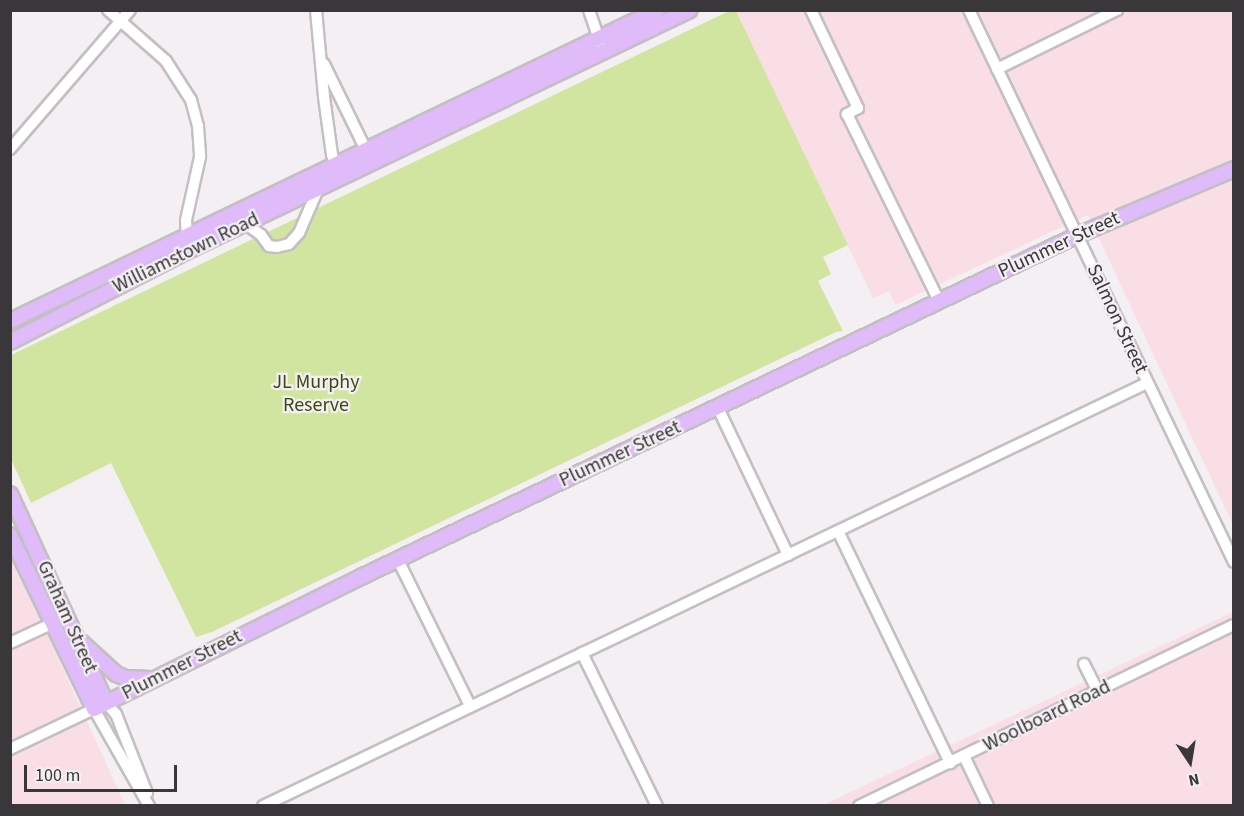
<!DOCTYPE html>
<style>
body{margin:0}
#map{position:relative;width:1244px;height:816px;overflow:hidden;background:#f3eff3;font-family:"Source Sans 3",sans-serif}
div>[style]{position:absolute}
.commercial>*{inset:0;background:#f9dfe5}
.green>*{inset:0;background:#d2e5a0}
.roads{filter:drop-shadow(2px 0 #c3bfc3) drop-shadow(-2px 0 #c3bfc3) drop-shadow(0 2px #c3bfc3) drop-shadow(0 -2px #c3bfc3)}
.minor>*{height:10px;margin:-5px;padding:0 5px;transform-origin:5px;border-radius:5px;background:#fff}
.major>*{height:14px;margin:-7px;padding:0 7px;transform-origin:7px;border-radius:7px;background:#dfbbfa}
span{translate:-50% -50%;white-space:nowrap;text-align:center;line-height:1.15;-webkit-text-stroke:4.5px #f3eff3;paint-order:stroke}
.street-label{font-size:20px;color:#393739}
.park-label{font-size:20px;color:#3d490e}
.frame{position:absolute;inset:0;border:12px solid #393739;pointer-events:none}
.north{position:absolute;left:1160px;top:732px;width:60px;height:60px;-webkit-text-stroke:4px #f3eff3;paint-order:stroke;rotate:168deg;font-size:16px;font-weight:700;line-height:24px;text-align:center;color:#393739}
.north::after{content:'';display:block;margin:auto;width:21px;height:27px;background:#393739;clip-path:polygon(50% 0,100% 100%,50% 72%,0 100%)}
.scale{position:absolute;left:24px;top:765px;width:153px;height:27px;box-sizing:border-box;border:3px solid #393739;border-top:0;padding-left:8px;font-size:18px;line-height:21px;white-space:nowrap;color:#393739;-webkit-text-stroke:4px #f3eff3;paint-order:stroke}
</style>
<div id="map">
<div class="commercial">
<i style="clip-path:polygon(736px 11px,1233px 11px,1233px 525px,1088px 215px,895px 305px,889px 291px,873px 298px)"></i>
<i style="clip-path:polygon(11px 554px,125px 805px,11px 805px)"></i>
<i style="clip-path:polygon(1233px 612px,1233px 805px,823px 805px)"></i>
</div>
<div class="green">
<i style="clip-path:polygon(729px 11px,736px 11px,848px 245px,823px 257px,831px 274px,818px 281px,843px 331px,836px 332px,212px 632px,196px 637px,111px 463px,31px 503px,11px 459px,11px 355px)"></i>
</div>
<div class="roads">
<div class="minor">
<i style="left:108px;top:10px;width:77px;rotate:41.3deg"></i>
<i style="left:166px;top:61px;width:46px;rotate:57.3deg"></i>
<i style="left:191px;top:100px;width:27px;rotate:75deg"></i>
<i style="left:198px;top:126px;width:31px;rotate:86deg"></i>
<i style="left:200px;top:157px;width:65px;rotate:102.5deg"></i>
<i style="left:186px;top:220px;width:17px;rotate:87deg"></i>
<i style="left:316px;top:10px;width:87px;rotate:84.7deg"></i>
<i style="left:324px;top:97px;width:59px;rotate:82.1deg"></i>
<i style="left:332px;top:155px;width:11px;rotate:68deg"></i>
<i style="left:589px;top:10px;width:36px;rotate:71deg"></i>
<i style="left:811px;top:10px;width:109px;rotate:64.4deg"></i>
<i style="left:858px;top:108px;width:13px;rotate:151deg"></i>
<i style="left:847px;top:114px;width:208px;rotate:63.8deg"></i>
<i style="left:969px;top:10px;width:612px;rotate:64.36deg"></i>
<i style="left:324px;top:64px;width:96px;rotate:64deg"></i>
<i style="left:997px;top:69px;width:134px;rotate:-26.2deg"></i>
<i style="left:10px;top:149px;width:184px;rotate:-49.2deg"></i>
<i style="left:246px;top:224px;width:19px;rotate:36deg"></i>
<i style="left:261px;top:235px;width:14px;rotate:54deg"></i>
<i style="left:269px;top:246px;width:8px;rotate:7deg"></i>
<i style="left:277px;top:247px;width:12px;rotate:-14deg"></i>
<i style="left:289px;top:244px;width:15px;rotate:-48deg"></i>
<i style="left:299px;top:233px;width:48px;rotate:-66.6deg"></i>
<i style="left:718px;top:408px;width:163px;rotate:64.5deg"></i>
<i style="left:838px;top:531px;width:258px;rotate:64.2deg"></i>
<i style="left:398px;top:560px;width:163px;rotate:63.7deg"></i>
<i style="left:10px;top:643px;width:47px;rotate:-24.9deg"></i>
<i style="left:582px;top:653px;width:170px;rotate:63.9deg"></i>
<i style="left:1084px;top:664px;width:30px;rotate:63deg"></i>
<i style="left:106px;top:703px;width:15px;rotate:48deg"></i>
<i style="left:116px;top:714px;width:85px;rotate:68.6deg"></i>
<i style="left:10px;top:749px;width:93px;rotate:-25.5deg"></i>
<i style="left:94px;top:709px;width:112px;rotate:60.4deg"></i>
<i style="left:964px;top:756px;width:55px;rotate:64.4deg"></i>
<i style="left:263px;top:806px;width:980px;rotate:-25.57deg"></i>
<i style="left:859px;top:806px;width:416px;rotate:-25.8deg"></i>
</div>
<div class="major">
<i style="left:10px;top:321px;width:718px;rotate:-25.67deg"></i>
<i style="left:10px;top:342px;width:204px;rotate:-27.1deg"></i>
<i style="left:192px;top:249px;width:552px;rotate:-25.64deg"></i>
<i style="left:10px;top:494px;width:230px;rotate:65.3deg"></i>
<i style="left:10px;top:535px;width:193px;rotate:64.2deg"></i>
<i style="left:94px;top:709px;width:300px;rotate:-26.3deg"></i>
<i style="left:363px;top:576px;width:792px;rotate:-25.5deg"></i>
<i style="left:1078px;top:235px;width:169px;rotate:-22.9deg"></i>
<i style="left:81px;top:642px;width:47px;rotate:42.4deg"></i>
<i style="left:116px;top:674px;width:11px;rotate:22deg"></i>
<i style="left:126px;top:678px;width:25px;rotate:2deg"></i>
</div>
</div>
<div class="street-label">
<span style="left:1059px;top:245px;rotate:-25deg">Plummer Street</span>
<span style="left:186px;top:253px;rotate:-26deg">Williamstown Road</span>
<span style="left:1117px;top:319px;rotate:65deg">Salmon Street</span>
<span style="left:620px;top:454px;rotate:-25deg">Plummer Street</span>
<span style="left:67px;top:617px;rotate:66deg">Graham Street</span>
<span style="left:182px;top:665px;rotate:-27deg">Plummer Street</span>
<span style="left:1047px;top:716px;rotate:-26deg">Woolboard Road</span>
</div>
<div class="park-label">
<span style="left:316px;top:394px">JL Murphy<br>Reserve</span>
</div>
<div class="frame"></div>
<div class="north">N</div>
<div class="scale">100 m</div>
</div>
